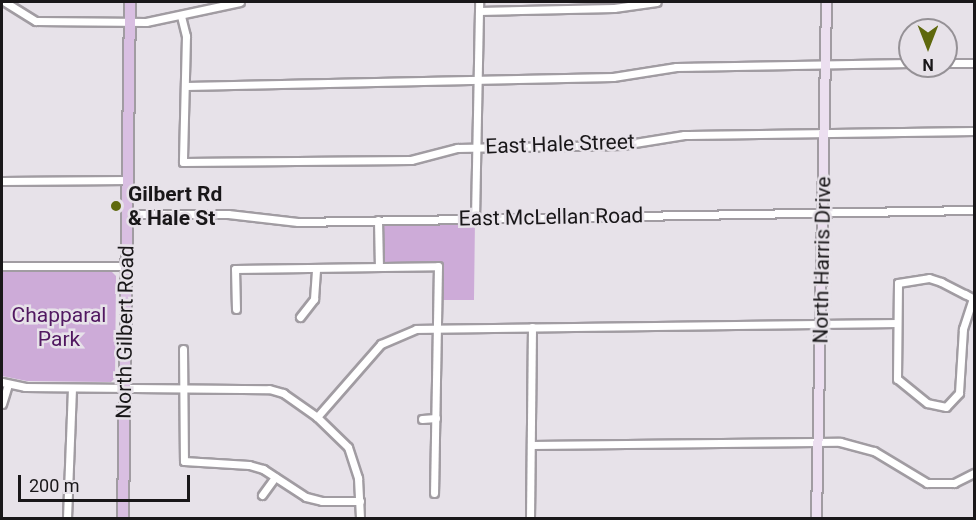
<!DOCTYPE html>
<style>
body{margin:0}
#map{position:relative;width:976px;height:520px;overflow:hidden;background:#e7e2e9;font-family:Roboto,sans-serif}
div>[style]{position:absolute}
.green>*{inset:0;background:#cdabd8}
.roads{filter:drop-shadow(2px 0 #a19ca2) drop-shadow(-2px 0 #a19ca2) drop-shadow(0 2px #a19ca2) drop-shadow(0 -2px #a19ca2)}
.street>*{height:7px;margin:-3.5px;padding:0 3.5px;transform-origin:3.5px;border-radius:3.5px;background:#fff}
.secondary>*{height:9px;margin:-4.5px;padding:0 4.5px;transform-origin:4.5px;border-radius:4.5px;background:#ecdff0}
.primary>*{height:10px;margin:-5px;padding:0 5px;transform-origin:5px;border-radius:5px;background:#d9bfe2}
.dots>*{width:16px;height:16px;translate:-50% -50%;box-sizing:border-box;border:3px solid #e7e2e9;border-radius:50%}
span{translate:-50% -50%;white-space:nowrap;text-align:center;line-height:1.15;-webkit-text-stroke:5px #e7e2e9;paint-order:stroke}
.street-label{font-size:21px;color:#191719}
.poi-label{font-size:21px;color:#191719;font-weight:700}
.left{translate:0 -50%;text-align:left}
.park-label{font-size:21px;color:#511861}
.frame{position:absolute;inset:0;border:3px solid #191719;pointer-events:none}
.north{position:absolute;left:898px;top:18px;width:60px;height:60px;box-sizing:border-box;background:#e7e2e9;border:2px solid #959196;border-radius:50%;rotate:180deg;font-size:16px;font-weight:700;line-height:24px;text-align:center;color:#191719}
.north::after{content:'';display:block;margin:auto;width:21px;height:27px;background:#5e680d;clip-path:polygon(50% 0,100% 100%,50% 72%,0 100%)}
.scale{position:absolute;left:18px;top:475px;width:172px;height:27px;box-sizing:border-box;border:3px solid #191719;border-top:0;padding-left:8px;font-size:18px;line-height:21px;white-space:nowrap;color:#191719;-webkit-text-stroke:4px #e7e2e9;paint-order:stroke}
</style>
<div id="map">
<div class="green">
<i style="clip-path:polygon(475px 219px,474px 300px,438px 300px,437px 266px,379px 267px,378px 220px)"></i>
<i style="clip-path:polygon(2px 272px,112px 272px,116px 276px,115px 378px,111px 382px,27px 381px,2px 376px)"></i>
</div>
<div class="roads">
<div class="street">
<i style="left:5px;top:2px;width:36px;rotate:32deg"></i>
<i style="left:36px;top:21px;width:110px;rotate:0.5deg"></i>
<i style="left:146px;top:22px;width:96px;rotate:-12deg"></i>
<i style="left:479px;top:11px;width:135px;rotate:-1.3deg"></i>
<i style="left:614px;top:8px;width:43px;rotate:-7.9deg"></i>
<i style="left:181px;top:16px;width:21px;rotate:76deg"></i>
<i style="left:186px;top:36px;width:126px;rotate:91.4deg"></i>
<i style="left:183px;top:162px;width:228px;rotate:-0.5deg"></i>
<i style="left:411px;top:160px;width:48px;rotate:-14.6deg"></i>
<i style="left:457px;top:148px;width:165px;rotate:-1deg"></i>
<i style="left:622px;top:145px;width:63px;rotate:-9.2deg"></i>
<i style="left:684px;top:135px;width:290px;rotate:-0.8deg"></i>
<i style="left:946px;top:63px;width:28px"></i>
<i style="left:186px;top:86px;width:427px;rotate:-1.2deg"></i>
<i style="left:613px;top:77px;width:64px;rotate:-9deg"></i>
<i style="left:676px;top:67px;width:234px;rotate:-1deg"></i>
<i style="left:2px;top:181px;width:126px;rotate:-0.5deg"></i>
<i style="left:127px;top:214px;width:101px"></i>
<i style="left:228px;top:214px;width:70px;rotate:6.5deg"></i>
<i style="left:298px;top:222px;width:676px;rotate:-1.02deg"></i>
<i style="left:475px;top:219px;width:217px;rotate:-88.9deg"></i>
<i style="left:378px;top:220px;width:47px;rotate:88.8deg"></i>
<i style="left:2px;top:266px;width:124px"></i>
<i style="left:973px;top:298px;width:33px;rotate:108deg"></i>
<i style="left:963px;top:329px;width:64px;rotate:93.6deg"></i>
<i style="left:959px;top:393px;width:19px;rotate:133deg"></i>
<i style="left:946px;top:407px;width:19px;rotate:-168deg"></i>
<i style="left:927px;top:403px;width:38px;rotate:-141deg"></i>
<i style="left:897px;top:379px;width:96px;rotate:-89.4deg"></i>
<i style="left:898px;top:283px;width:31px;rotate:-9deg"></i>
<i style="left:929px;top:278px;width:13px;rotate:18deg"></i>
<i style="left:941px;top:282px;width:27px;rotate:27deg"></i>
<i style="left:965px;top:294px;width:10px;rotate:29deg"></i>
<i style="left:236px;top:309px;width:40px;rotate:-91.4deg"></i>
<i style="left:235px;top:269px;width:203px;rotate:-0.8deg"></i>
<i style="left:438px;top:266px;width:227px;rotate:91deg"></i>
<i style="left:300px;top:317px;width:23px;rotate:-52deg"></i>
<i style="left:314px;top:299px;width:31px;rotate:-86deg"></i>
<i style="left:183px;top:349px;width:112px;rotate:89.5deg"></i>
<i style="left:184px;top:461px;width:65px;rotate:3.5deg"></i>
<i style="left:249px;top:465px;width:15px;rotate:16deg"></i>
<i style="left:263px;top:469px;width:51px;rotate:33.1deg"></i>
<i style="left:306px;top:497px;width:16px;rotate:14deg"></i>
<i style="left:322px;top:501px;width:38px"></i>
<i style="left:2px;top:382px;width:24px;rotate:12deg"></i>
<i style="left:25px;top:387px;width:244px;rotate:0.5deg"></i>
<i style="left:269px;top:389px;width:15px;rotate:16deg"></i>
<i style="left:283px;top:393px;width:42px;rotate:35.2deg"></i>
<i style="left:317px;top:417px;width:43px;rotate:44.1deg"></i>
<i style="left:348px;top:447px;width:33px;rotate:72deg"></i>
<i style="left:358px;top:478px;width:40px;rotate:87.1deg"></i>
<i style="left:2px;top:404px;width:21px;rotate:-73deg"></i>
<i style="left:317px;top:417px;width:97px;rotate:-48.8deg"></i>
<i style="left:381px;top:344px;width:38px;rotate:-23deg"></i>
<i style="left:416px;top:329px;width:478px;rotate:-0.7deg"></i>
<i style="left:422px;top:419px;width:14px;rotate:-4deg"></i>
<i style="left:531px;top:445px;width:309px;rotate:-0.6deg"></i>
<i style="left:840px;top:442px;width:35px;rotate:15deg"></i>
<i style="left:874px;top:451px;width:62px;rotate:31.1deg"></i>
<i style="left:927px;top:483px;width:27px"></i>
<i style="left:954px;top:483px;width:22px;rotate:-27deg"></i>
<i style="left:262px;top:495px;width:22px;rotate:-54deg"></i>
<i style="left:67px;top:518px;width:130px;rotate:-87.8deg"></i>
<i style="left:530px;top:518px;width:191px;rotate:-89.4deg"></i>
</div>
<div class="secondary">
<i style="left:816px;top:518px;width:516px;rotate:-88.89deg"></i>
</div>
<div class="primary">
<i style="left:123px;top:518px;width:516px;rotate:-89.22deg"></i>
</div>
</div>
<div class="dots">
<i style="left:116px;top:206px;background:#5e680d"></i>
</div>
<div class="street-label">
<span style="left:560px;top:144px;rotate:-2deg">East Hale Street</span>
<span style="left:551px;top:217px;rotate:-1deg">East McLellan Road</span>
<span style="left:822px;top:260px;rotate:-89deg">North Harris Drive</span>
<span style="left:125px;top:332px;rotate:-89deg">North Gilbert Road</span>
</div>
<div class="poi-label">
<span class="left" style="left:128px;top:206px">Gilbert Rd<br>&amp; Hale St</span>
</div>
<div class="park-label">
<span style="left:59px;top:327px">Chapparal<br>Park</span>
</div>
<div class="frame"></div>
<div class="north">N</div>
<div class="scale">200 m</div>
</div>
